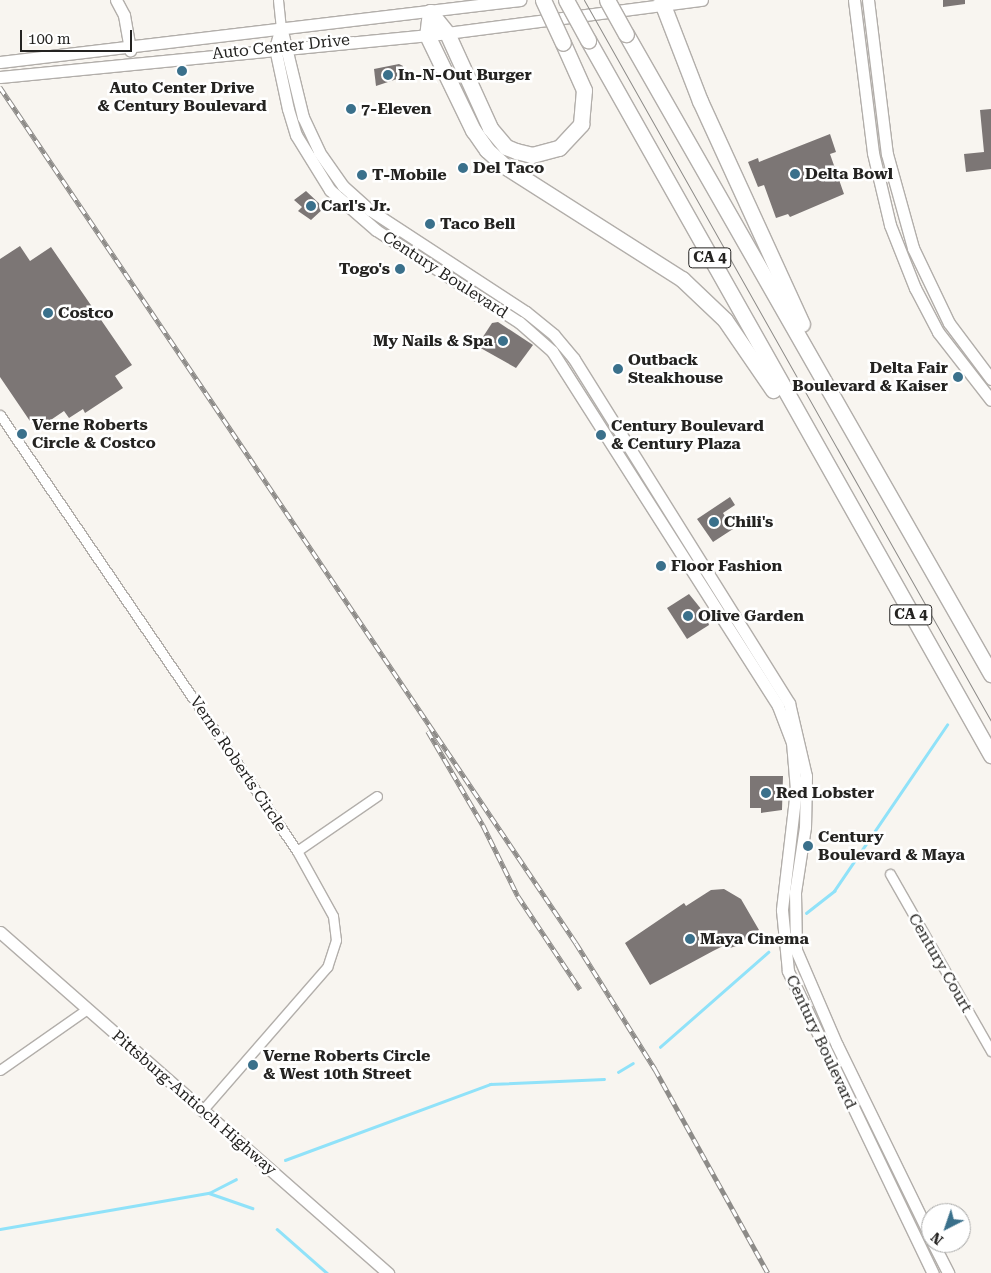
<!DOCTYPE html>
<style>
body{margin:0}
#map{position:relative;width:991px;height:1273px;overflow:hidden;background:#f8f5f0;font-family:"Roboto Serif",serif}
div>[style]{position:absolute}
.stream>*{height:2.5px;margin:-1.25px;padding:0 1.25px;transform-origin:1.25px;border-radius:1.25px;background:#90e2f9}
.building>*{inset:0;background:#7c7675}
.roads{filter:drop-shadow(1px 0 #b2aeaa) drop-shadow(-1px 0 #b2aeaa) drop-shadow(0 1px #b2aeaa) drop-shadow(0 -1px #b2aeaa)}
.street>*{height:9px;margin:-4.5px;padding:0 4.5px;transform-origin:4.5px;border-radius:4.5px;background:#fff}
.secondary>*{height:11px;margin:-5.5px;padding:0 5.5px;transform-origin:5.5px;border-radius:5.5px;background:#fff}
.highway>*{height:15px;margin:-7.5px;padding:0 7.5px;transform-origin:7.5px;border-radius:7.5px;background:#fff}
.tram>*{height:1px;margin:-0.5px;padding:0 0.5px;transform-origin:0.5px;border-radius:0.5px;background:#8d8b88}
.rail>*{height:4.5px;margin-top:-2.25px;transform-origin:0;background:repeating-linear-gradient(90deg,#fff 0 8px,#8d8b88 0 16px);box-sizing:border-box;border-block:1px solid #8d8b88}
.bridges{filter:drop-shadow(1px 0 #b2aeaa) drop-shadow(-1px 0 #b2aeaa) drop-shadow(0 1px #b2aeaa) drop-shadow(0 -1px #b2aeaa)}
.highway-bridge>*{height:15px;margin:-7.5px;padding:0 7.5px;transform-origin:7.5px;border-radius:7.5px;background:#fff}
.dots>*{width:14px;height:14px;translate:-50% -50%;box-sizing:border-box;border:2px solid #fff;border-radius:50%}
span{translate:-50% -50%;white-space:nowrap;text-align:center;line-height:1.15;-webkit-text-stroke:5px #fff;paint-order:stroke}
.shield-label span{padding:1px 4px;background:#fff;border:1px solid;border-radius:4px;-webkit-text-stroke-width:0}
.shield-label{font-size:15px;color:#242321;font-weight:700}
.street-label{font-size:16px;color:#242321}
.poi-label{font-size:16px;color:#242321;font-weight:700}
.left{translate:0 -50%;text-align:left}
.right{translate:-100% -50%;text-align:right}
.north{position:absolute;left:921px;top:1203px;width:50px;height:50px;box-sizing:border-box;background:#fff;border:1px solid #a7a7a6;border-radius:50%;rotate:221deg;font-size:14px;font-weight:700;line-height:20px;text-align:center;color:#242321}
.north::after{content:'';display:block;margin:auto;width:18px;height:22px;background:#3a708b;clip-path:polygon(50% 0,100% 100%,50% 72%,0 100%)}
.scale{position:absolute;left:20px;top:30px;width:112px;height:22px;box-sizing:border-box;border:2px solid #242321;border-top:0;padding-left:6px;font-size:15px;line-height:18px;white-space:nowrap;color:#242321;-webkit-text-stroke:4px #fff;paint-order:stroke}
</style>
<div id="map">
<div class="stream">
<i style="left:806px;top:913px;width:36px;rotate:-38deg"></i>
<i style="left:834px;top:891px;width:201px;rotate:-55.8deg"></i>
<i style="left:660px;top:1047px;width:144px;rotate:-41.3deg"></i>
<i style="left:618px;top:1072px;width:17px;rotate:-31deg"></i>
<i style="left:285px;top:1160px;width:219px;rotate:-20.3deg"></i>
<i style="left:490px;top:1084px;width:114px;rotate:-2.5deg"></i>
<i style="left:209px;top:1193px;width:46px;rotate:19.2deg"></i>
<i style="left:0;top:1229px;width:212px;rotate:-9.8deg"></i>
<i style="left:209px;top:1193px;width:30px;rotate:-27deg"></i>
<i style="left:277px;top:1229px;width:67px;rotate:41.3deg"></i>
</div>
<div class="building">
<i style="clip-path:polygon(943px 0,965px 0,965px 4px,943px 7px)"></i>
<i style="clip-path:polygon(399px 64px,403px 66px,403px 77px,376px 86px,374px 69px)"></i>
<i style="clip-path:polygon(991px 109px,991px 169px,966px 172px,964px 154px,984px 152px,980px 110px)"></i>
<i style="clip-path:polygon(830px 134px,836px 152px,830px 154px,844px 194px,790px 217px,788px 214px,776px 218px,764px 185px,758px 187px,748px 162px,758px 158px,759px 162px)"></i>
<i style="clip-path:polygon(306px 191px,324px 208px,311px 220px,298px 211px,302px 207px,294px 200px)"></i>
<i style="clip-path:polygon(20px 246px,30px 261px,51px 247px,132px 365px,115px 376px,123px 388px,85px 413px,83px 409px,69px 418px,64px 411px,36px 430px,0 377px,0 259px)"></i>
<i style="clip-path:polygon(498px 322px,533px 345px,516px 368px,477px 346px,492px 323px)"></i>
<i style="clip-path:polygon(730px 497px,735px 505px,723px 513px,733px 529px,713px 542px,697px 519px)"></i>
<i style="clip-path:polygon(689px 594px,706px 615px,709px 625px,687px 639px,667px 608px)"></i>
<i style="clip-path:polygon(750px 776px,783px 776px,782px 810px,761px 813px,761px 808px,750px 808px)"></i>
<i style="clip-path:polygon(724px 889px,741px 899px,759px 930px,736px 946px,730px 948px,727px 944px,713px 951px,650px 985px,625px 943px,684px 903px,686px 906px,711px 890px)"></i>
</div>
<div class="roads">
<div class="street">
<i style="left:278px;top:0;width:27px;rotate:84deg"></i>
<i style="left:0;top:415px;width:528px;rotate:55.74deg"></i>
<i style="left:297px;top:851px;width:74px;rotate:61deg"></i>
<i style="left:333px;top:916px;width:24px;rotate:83deg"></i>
<i style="left:336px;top:940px;width:28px;rotate:108deg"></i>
<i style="left:327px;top:967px;width:191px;rotate:131deg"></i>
<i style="left:297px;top:851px;width:97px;rotate:-34.5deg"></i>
<i style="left:890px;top:874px;width:204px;rotate:60.3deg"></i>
<i style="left:0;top:1070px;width:106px;rotate:-35deg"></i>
</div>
<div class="secondary">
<i style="left:116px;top:0;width:17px;rotate:62deg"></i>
<i style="left:124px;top:15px;width:36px;rotate:80deg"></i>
<i style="left:854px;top:0;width:154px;rotate:82.9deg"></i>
<i style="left:873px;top:153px;width:74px;rotate:76.7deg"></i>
<i style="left:890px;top:225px;width:68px;rotate:68.4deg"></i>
<i style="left:915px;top:288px;width:50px;rotate:62.4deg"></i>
<i style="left:938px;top:332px;width:86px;rotate:52.1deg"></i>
<i style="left:868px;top:0;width:155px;rotate:83deg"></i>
<i style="left:887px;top:154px;width:98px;rotate:74.5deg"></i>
<i style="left:913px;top:248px;width:83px;rotate:64.4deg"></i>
<i style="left:949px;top:323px;width:70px;rotate:53.1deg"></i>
<i style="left:281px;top:27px;width:22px;rotate:106deg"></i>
<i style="left:275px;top:48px;width:62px;rotate:78deg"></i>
<i style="left:288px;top:109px;width:27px;rotate:73deg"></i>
<i style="left:296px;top:135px;width:65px;rotate:58.3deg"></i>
<i style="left:330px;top:190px;width:61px;rotate:41deg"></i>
<i style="left:376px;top:230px;width:170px;rotate:32.8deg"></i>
<i style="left:519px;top:322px;width:44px;rotate:41.3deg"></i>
<i style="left:552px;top:351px;width:421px;rotate:57.5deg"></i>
<i style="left:778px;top:706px;width:39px;rotate:69deg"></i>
<i style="left:792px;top:742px;width:48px;rotate:85.2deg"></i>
<i style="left:796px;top:790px;width:121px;rotate:96.7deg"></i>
<i style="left:782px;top:910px;width:61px;rotate:84.4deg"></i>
<i style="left:788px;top:971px;width:335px;rotate:64.4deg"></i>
<i style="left:281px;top:27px;width:93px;rotate:76.3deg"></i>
<i style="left:303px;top:117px;width:38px;rotate:65deg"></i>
<i style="left:319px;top:152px;width:42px;rotate:54.8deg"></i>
<i style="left:343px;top:186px;width:36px;rotate:42deg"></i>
<i style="left:370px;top:210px;width:186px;rotate:33.2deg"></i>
<i style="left:526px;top:312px;width:36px;rotate:39deg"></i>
<i style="left:554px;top:335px;width:31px;rotate:50deg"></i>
<i style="left:574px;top:359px;width:406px;rotate:58deg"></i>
<i style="left:789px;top:703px;width:75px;rotate:76.9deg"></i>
<i style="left:806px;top:776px;width:51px;rotate:91.1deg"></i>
<i style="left:805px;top:827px;width:66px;rotate:98.7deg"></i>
<i style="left:795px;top:892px;width:58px;rotate:89deg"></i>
<i style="left:796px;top:950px;width:103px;rotate:66.7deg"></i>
<i style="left:837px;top:1045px;width:215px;rotate:64deg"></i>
<i style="left:0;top:62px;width:524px;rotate:-6.8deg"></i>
<i style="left:0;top:77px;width:449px;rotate:-5.6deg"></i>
<i style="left:447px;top:33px;width:257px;rotate:-7.4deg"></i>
<i style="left:0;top:932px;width:517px;rotate:41.31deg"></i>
<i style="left:933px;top:1243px;width:34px;rotate:63deg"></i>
</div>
<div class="highway">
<i style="left:661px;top:0;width:108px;rotate:68.9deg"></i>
<i style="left:700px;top:101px;width:245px;rotate:65.4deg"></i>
<i style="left:430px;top:12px;width:23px;rotate:97deg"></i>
<i style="left:427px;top:35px;width:106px;rotate:64.2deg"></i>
<i style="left:473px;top:130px;width:24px;rotate:55deg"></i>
<i style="left:487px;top:150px;width:25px;rotate:42deg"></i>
<i style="left:506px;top:167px;width:209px;rotate:32.5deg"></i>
<i style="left:682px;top:279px;width:59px;rotate:43.6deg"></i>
<i style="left:725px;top:320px;width:85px;rotate:55.6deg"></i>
<i style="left:430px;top:12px;width:27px;rotate:51deg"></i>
<i style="left:447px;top:33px;width:104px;rotate:65.6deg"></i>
<i style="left:490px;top:128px;width:25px;rotate:50deg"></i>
<i style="left:506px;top:147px;width:11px;rotate:22deg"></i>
<i style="left:516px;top:151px;width:16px;rotate:14deg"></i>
<i style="left:532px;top:155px;width:28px;rotate:-15deg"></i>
<i style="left:559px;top:148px;width:33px;rotate:-47deg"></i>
<i style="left:581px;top:124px;width:34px;rotate:-85deg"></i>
<i style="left:584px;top:90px;width:51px;rotate:-114.1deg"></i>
<i style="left:626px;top:34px;width:737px;rotate:60.3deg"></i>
<i style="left:588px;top:40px;width:821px;rotate:60.59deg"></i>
</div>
</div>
<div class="tram">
<i style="left:584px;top:0;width:828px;rotate:60.56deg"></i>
</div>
<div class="rail">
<i style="left:0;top:87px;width:1032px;rotate:56.06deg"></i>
<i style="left:576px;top:943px;width:149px;rotate:57.9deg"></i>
<i style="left:655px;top:1069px;width:233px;rotate:61deg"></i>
<i style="left:428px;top:731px;width:109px;rotate:59.7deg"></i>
<i style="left:483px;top:825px;width:79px;rotate:63.8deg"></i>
<i style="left:518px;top:896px;width:112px;rotate:56.3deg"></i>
</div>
<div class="bridges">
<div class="highway-bridge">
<i style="left:543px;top:0;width:47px;rotate:65.1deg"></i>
<i style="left:566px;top:0;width:46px;rotate:61.2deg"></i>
<i style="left:607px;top:0;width:39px;rotate:61deg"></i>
</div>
</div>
<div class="dots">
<i style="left:182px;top:71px;background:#3a708b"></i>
<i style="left:388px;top:75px;background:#3a708b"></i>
<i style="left:351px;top:109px;background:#3a708b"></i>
<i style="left:463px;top:168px;background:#3a708b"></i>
<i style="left:795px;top:174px;background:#3a708b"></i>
<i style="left:362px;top:175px;background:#3a708b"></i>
<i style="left:311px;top:206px;background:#3a708b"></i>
<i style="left:430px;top:224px;background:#3a708b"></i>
<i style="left:400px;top:269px;background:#3a708b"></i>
<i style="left:48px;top:313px;background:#3a708b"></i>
<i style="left:503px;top:341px;background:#3a708b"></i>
<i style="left:618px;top:369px;background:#3a708b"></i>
<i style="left:958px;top:377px;background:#3a708b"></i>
<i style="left:22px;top:434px;background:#3a708b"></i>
<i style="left:601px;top:435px;background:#3a708b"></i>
<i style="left:714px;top:522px;background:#3a708b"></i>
<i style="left:661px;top:566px;background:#3a708b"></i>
<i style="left:688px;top:616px;background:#3a708b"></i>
<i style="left:766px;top:793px;background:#3a708b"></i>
<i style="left:808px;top:846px;background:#3a708b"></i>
<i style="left:690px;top:939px;background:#3a708b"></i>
<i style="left:253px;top:1065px;background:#3a708b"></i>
</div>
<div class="shield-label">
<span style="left:710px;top:258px">CA 4</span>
<span style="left:911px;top:615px">CA 4</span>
</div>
<div class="street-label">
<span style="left:281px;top:47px;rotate:-6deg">Auto Center Drive</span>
<span style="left:445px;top:275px;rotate:33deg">Century Boulevard</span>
<span style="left:238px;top:764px;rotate:56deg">Verne Roberts Circle</span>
<span style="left:940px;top:963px;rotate:60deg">Century Court</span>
<span style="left:821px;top:1042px;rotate:65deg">Century Boulevard</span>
<span style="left:194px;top:1103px;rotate:41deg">Pittsburg-Antioch Highway</span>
</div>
<div class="poi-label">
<span class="left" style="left:398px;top:75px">In-N-Out Burger</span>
<span style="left:182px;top:97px">Auto Center Drive<br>&amp; Century Boulevard</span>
<span class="left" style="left:361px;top:109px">7-Eleven</span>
<span class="left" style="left:473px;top:168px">Del Taco</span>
<span class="left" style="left:805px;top:174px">Delta Bowl</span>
<span class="left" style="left:372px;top:175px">T-Mobile</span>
<span class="left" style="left:321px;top:206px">Carl's Jr.</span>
<span class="left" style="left:440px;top:224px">Taco Bell</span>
<span class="right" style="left:390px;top:269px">Togo's</span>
<span class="left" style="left:58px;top:313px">Costco</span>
<span class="right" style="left:493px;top:341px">My Nails &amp; Spa</span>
<span class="left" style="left:628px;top:369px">Outback<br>Steakhouse</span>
<span class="right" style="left:948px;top:377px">Delta Fair<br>Boulevard &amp; Kaiser</span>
<span class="left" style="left:32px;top:434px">Verne Roberts<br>Circle &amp; Costco</span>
<span class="left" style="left:611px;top:435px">Century Boulevard<br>&amp; Century Plaza</span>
<span class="left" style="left:724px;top:522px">Chili's</span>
<span class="left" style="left:671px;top:566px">Floor Fashion</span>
<span class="left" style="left:698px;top:616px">Olive Garden</span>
<span class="left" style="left:776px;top:793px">Red Lobster</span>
<span class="left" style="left:818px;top:846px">Century<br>Boulevard &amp; Maya</span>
<span class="left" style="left:700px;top:939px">Maya Cinema</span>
<span class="left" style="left:263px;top:1065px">Verne Roberts Circle<br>&amp; West 10th Street</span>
</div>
<div class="north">N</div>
<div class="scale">100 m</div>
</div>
